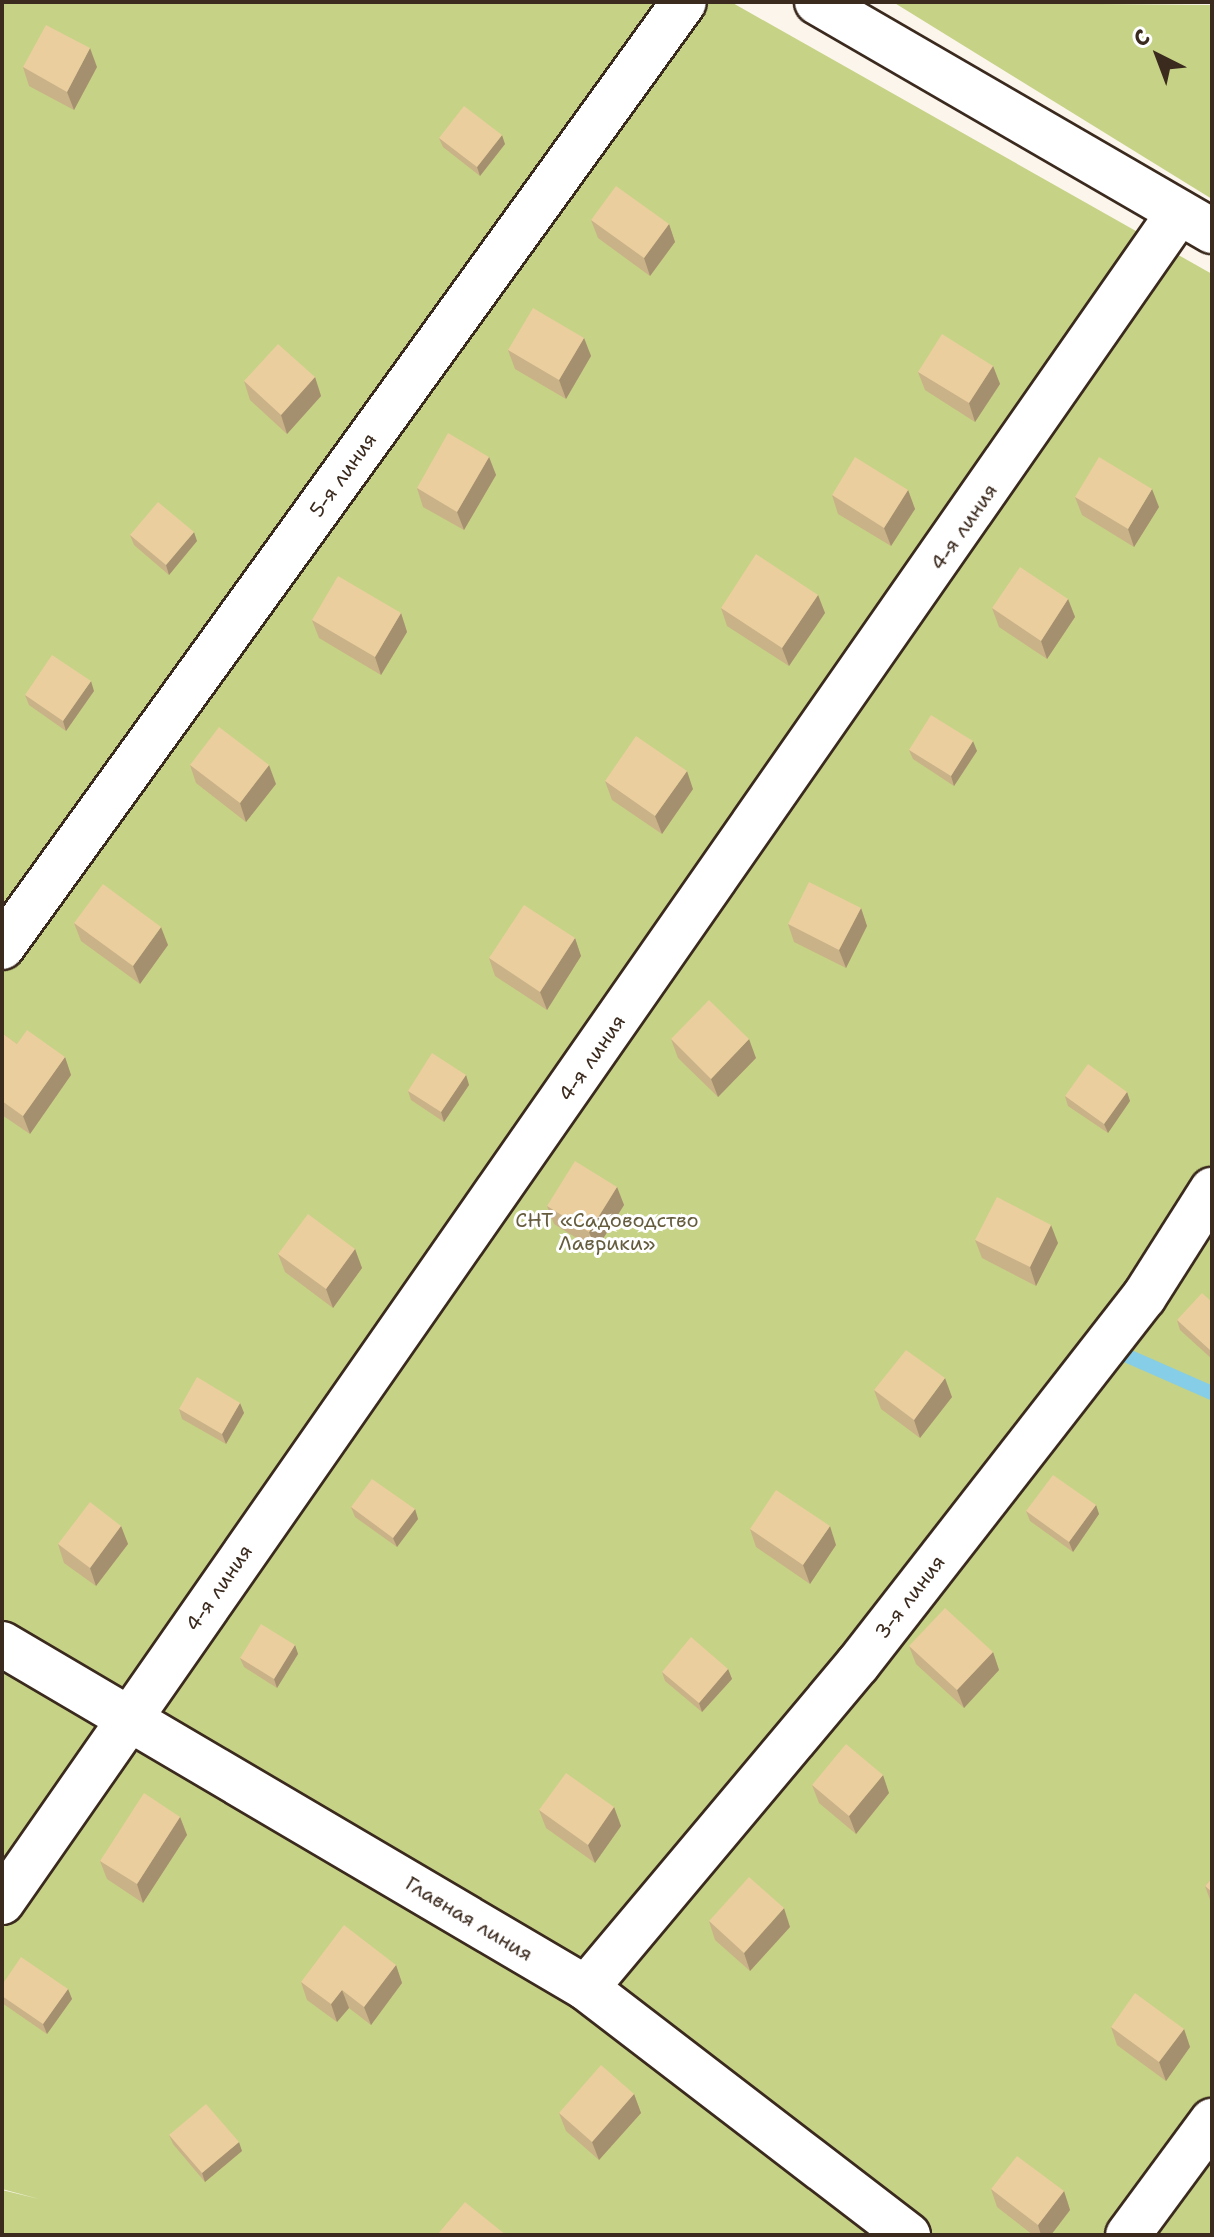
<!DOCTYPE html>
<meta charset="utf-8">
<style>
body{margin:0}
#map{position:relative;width:1214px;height:2237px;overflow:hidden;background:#fbf5ec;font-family:"Shantell Sans",sans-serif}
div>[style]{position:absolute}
.green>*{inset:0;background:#c6d285}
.stream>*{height:14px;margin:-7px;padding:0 7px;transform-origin:7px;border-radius:7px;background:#86cde7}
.roads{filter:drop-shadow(2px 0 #3b2a1e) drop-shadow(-2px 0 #3b2a1e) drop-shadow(0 2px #3b2a1e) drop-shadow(0 -2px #3b2a1e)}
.minor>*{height:44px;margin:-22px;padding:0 22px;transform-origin:22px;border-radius:22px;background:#fff}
.wall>*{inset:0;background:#c9b188}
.shaded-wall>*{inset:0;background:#a4906f}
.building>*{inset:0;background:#eace9e}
span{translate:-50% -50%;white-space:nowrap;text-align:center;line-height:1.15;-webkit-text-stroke:6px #fff;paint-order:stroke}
.street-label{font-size:20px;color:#3b2a1e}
.park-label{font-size:20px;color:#655c3d}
.frame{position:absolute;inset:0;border:4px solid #3b2a1e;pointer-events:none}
.north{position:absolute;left:1118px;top:16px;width:80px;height:80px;-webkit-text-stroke:6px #fff;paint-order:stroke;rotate:318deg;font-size:22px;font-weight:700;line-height:32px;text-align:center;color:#3b2a1e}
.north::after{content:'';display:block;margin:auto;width:28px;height:36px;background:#3b2a1e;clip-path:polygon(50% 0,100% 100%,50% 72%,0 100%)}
</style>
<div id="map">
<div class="green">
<i style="clip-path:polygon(2px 2px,731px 2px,1212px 274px,1212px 2235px,2px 2235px,2px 2190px,39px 2199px,2px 2189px)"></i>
<i style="clip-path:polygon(893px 2px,1212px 5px,1212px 199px)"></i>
</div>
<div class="stream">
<i style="left:1114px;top:1350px;width:107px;rotate:23.7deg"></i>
</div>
<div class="roads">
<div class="minor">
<i style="left:817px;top:2px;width:457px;rotate:30.1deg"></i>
<i style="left:2px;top:947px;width:1165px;rotate:-54.18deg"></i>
<i style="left:2px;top:1644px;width:678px;rotate:30.5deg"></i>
<i style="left:586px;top:1988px;width:406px;rotate:37.5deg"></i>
<i style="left:2px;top:1902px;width:2059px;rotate:-55.14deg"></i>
<i style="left:586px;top:1988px;width:423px;rotate:-50deg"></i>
<i style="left:858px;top:1664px;width:465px;rotate:-52.1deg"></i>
<i style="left:1144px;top:1297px;width:127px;rotate:-57.6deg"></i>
<i style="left:1128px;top:2235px;width:142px;rotate:-53.6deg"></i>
</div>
</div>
<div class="wall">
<i style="clip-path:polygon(23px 67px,97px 67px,74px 110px,29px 86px)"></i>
<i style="clip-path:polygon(439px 138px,505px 144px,480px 176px,443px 147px)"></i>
<i style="clip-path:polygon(591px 220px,669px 224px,675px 242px,650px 276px,598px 238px)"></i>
<i style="clip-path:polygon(584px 338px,591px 356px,566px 399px,515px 369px,508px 350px)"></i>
<i style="clip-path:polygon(993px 366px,1000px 384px,975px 422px,925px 390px,918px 372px)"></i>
<i style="clip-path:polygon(315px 377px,321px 396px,287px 434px,250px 400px,244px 381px)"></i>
<i style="clip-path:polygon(489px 457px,496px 475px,464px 530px,423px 507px,417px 488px)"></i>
<i style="clip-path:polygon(908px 490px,915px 509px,891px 546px,838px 514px,832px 495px)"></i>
<i style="clip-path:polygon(1075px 497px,1159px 507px,1134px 547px,1082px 515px)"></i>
<i style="clip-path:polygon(130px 535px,197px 541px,169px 575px,134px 545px)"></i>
<i style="clip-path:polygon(818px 595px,825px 613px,789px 666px,727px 626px,721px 608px)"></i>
<i style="clip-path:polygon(1068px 599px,1075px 617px,1047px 659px,999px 627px,992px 608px)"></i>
<i style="clip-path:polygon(401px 613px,407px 632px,381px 675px,319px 638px,312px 620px)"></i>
<i style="clip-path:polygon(94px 691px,66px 731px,29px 705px,25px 695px)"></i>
<i style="clip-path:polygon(909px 750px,977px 751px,954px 786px,913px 759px)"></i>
<i style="clip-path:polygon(190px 765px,276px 784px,246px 822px,196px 783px)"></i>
<i style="clip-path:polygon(605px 781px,693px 789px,662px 834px,612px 800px)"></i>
<i style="clip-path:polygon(861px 908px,867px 926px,846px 968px,794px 942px,788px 924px)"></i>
<i style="clip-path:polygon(74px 923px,168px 945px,140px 984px,81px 941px)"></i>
<i style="clip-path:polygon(575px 938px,581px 956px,547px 1010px,495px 976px,489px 958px)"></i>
<i style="clip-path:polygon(2px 1033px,17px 1044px,65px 1057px,71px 1075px,30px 1134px,2px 1115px)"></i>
<i style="clip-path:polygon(671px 1039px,756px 1058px,718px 1097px,678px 1058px)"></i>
<i style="clip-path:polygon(466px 1075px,469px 1085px,444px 1122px,411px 1100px,408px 1091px)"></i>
<i style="clip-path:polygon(1127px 1092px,1130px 1101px,1108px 1133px,1068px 1106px,1065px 1096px)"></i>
<i style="clip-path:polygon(617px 1187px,624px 1205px,596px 1250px,554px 1224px,547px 1206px)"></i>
<i style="clip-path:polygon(975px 1240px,1058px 1243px,1036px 1286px,982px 1258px)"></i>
<i style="clip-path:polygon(355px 1249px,362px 1268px,333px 1308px,285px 1272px,278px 1254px)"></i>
<i style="clip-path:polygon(1212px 1302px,1212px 1359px,1180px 1330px,1177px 1320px)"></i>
<i style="clip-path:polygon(874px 1390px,952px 1397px,920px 1438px,881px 1409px)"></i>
<i style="clip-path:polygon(240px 1403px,244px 1413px,226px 1444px,182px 1419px,179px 1409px)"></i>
<i style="clip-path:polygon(1096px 1505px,1099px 1514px,1073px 1552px,1030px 1521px,1026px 1511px)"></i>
<i style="clip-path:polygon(351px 1507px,415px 1509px,418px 1519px,397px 1547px,355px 1517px)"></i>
<i style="clip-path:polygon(121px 1526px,128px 1544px,96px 1586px,64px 1563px,58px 1544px)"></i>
<i style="clip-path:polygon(750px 1529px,836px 1545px,810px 1584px,756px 1547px)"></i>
<i style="clip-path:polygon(295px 1645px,298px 1654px,277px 1688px,244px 1667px,240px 1658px)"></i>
<i style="clip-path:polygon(909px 1646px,993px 1652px,999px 1670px,964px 1708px,916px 1664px)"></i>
<i style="clip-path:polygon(728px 1669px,732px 1679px,702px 1712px,665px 1681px,662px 1672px)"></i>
<i style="clip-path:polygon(812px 1785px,889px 1793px,856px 1834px,819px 1803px)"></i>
<i style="clip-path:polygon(614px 1807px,621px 1826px,595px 1863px,546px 1828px,539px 1810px)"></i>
<i style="clip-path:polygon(180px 1817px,187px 1835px,143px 1903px,107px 1879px,100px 1861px)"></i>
<i style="clip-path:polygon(1212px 1878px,1212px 1905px,1205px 1886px)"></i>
<i style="clip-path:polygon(709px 1921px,790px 1927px,750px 1971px,715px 1940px)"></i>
<i style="clip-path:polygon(396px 1965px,402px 1983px,371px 2025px,349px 2008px,337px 2022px,307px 2000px,301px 1982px)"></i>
<i style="clip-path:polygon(2px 1985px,68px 1989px,72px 1999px,47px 2034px,2px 2003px)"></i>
<i style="clip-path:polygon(1111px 2027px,1184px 2029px,1190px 2047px,1166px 2081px,1117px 2045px)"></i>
<i style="clip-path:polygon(634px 2094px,641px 2113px,599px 2160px,566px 2131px,559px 2113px)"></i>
<i style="clip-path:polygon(169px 2135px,242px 2151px,205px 2182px,173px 2144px)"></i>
<i style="clip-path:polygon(991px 2189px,1064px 2191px,1070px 2210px,1051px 2235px,1033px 2235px,997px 2207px)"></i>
</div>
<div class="shaded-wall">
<i style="clip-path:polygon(90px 48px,97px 67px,74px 110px,67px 92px)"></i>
<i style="clip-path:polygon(502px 135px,505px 144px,480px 176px,477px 167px)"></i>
<i style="clip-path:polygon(669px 224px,675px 242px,650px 276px,644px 258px)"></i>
<i style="clip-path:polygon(584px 338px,591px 356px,566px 399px,559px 380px)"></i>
<i style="clip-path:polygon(993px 366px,1000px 384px,975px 422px,969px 403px)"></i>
<i style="clip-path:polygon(315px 377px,321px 396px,287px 434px,281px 415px)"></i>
<i style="clip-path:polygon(489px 457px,496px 475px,464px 530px,457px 512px)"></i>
<i style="clip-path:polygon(1152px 489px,1159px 507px,1134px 547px,1128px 529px)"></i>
<i style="clip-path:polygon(908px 490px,915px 509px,891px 546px,884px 528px)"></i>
<i style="clip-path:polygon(194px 532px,197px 541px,169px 575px,166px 565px)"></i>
<i style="clip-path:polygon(818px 595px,825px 613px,789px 666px,782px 648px)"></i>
<i style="clip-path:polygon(1068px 599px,1075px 617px,1047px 659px,1041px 641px)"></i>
<i style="clip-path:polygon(401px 613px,407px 632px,381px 675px,375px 657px)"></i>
<i style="clip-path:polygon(91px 681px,94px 691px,66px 731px,63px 721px)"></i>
<i style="clip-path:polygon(973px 741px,977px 751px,954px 786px,951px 776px)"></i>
<i style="clip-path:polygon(269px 765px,276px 784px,246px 822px,240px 803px)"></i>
<i style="clip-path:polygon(687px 771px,693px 789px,662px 834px,655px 816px)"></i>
<i style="clip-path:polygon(861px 908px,867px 926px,846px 968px,839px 950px)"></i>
<i style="clip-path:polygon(161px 927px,168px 945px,140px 984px,133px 966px)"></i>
<i style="clip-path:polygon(575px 938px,581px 956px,547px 1010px,540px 992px)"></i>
<i style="clip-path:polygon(749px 1039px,756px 1058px,718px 1097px,711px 1079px)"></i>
<i style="clip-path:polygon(65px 1057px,71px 1075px,30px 1134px,23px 1116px)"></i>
<i style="clip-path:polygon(466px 1075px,469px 1085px,444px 1122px,441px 1112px)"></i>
<i style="clip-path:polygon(1127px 1092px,1130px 1101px,1108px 1133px,1104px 1124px)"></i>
<i style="clip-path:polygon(617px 1187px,624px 1205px,596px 1250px,589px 1232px)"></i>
<i style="clip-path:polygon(1051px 1225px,1058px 1243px,1036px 1286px,1030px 1267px)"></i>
<i style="clip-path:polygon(355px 1249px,362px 1268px,333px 1308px,326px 1289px)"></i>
<i style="clip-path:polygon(945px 1378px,952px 1397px,920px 1438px,914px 1420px)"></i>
<i style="clip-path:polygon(240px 1403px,244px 1413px,226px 1444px,222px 1434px)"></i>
<i style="clip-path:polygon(1096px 1505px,1099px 1514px,1073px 1552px,1069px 1542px)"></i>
<i style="clip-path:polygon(415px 1509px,418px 1519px,397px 1547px,393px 1538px)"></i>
<i style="clip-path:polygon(121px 1526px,128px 1544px,96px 1586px,90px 1568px)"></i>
<i style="clip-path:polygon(830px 1526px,836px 1545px,810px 1584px,803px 1565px)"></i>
<i style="clip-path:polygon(295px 1645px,298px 1654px,277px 1688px,274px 1679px)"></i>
<i style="clip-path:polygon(993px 1652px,999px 1670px,964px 1708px,957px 1690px)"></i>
<i style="clip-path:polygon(728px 1669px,732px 1679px,702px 1712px,699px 1703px)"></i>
<i style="clip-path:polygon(883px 1775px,889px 1793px,856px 1834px,849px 1816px)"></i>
<i style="clip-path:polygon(614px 1807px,621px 1826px,595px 1863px,588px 1845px)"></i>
<i style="clip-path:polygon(180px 1817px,187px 1835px,143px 1903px,137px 1884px)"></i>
<i style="clip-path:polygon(784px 1908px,790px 1927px,750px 1971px,744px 1953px)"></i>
<i style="clip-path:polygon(396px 1965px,402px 1983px,371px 2025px,364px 2007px)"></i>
<i style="clip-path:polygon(68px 1989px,72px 1999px,47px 2034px,43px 2024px)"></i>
<i style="clip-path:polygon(342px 1990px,349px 2008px,337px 2022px,331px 2004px)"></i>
<i style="clip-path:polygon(1184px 2029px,1190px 2047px,1166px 2081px,1159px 2062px)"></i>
<i style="clip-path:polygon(634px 2094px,641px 2113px,599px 2160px,592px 2142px)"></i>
<i style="clip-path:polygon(239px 2142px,242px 2151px,205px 2182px,202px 2173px)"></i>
<i style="clip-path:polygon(1064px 2191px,1070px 2210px,1051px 2235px,1041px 2235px,1038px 2225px)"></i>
</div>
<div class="building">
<i style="clip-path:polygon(46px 25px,90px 48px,67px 92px,23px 67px)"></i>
<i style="clip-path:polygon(464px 106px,502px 135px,477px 167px,439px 138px)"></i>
<i style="clip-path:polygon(616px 186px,669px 224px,644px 258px,591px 220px)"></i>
<i style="clip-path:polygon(533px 308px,584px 338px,559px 380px,508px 350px)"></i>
<i style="clip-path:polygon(942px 334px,993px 366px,969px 403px,918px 372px)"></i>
<i style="clip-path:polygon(278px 344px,315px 377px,281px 415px,244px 381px)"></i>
<i style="clip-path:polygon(448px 433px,489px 457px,457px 512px,417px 488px)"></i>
<i style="clip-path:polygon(855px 457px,908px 490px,884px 528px,832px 495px)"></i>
<i style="clip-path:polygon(1099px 457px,1152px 489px,1128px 529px,1075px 497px)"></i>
<i style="clip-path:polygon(158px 502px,194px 532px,166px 565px,130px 535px)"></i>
<i style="clip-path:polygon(756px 554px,818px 595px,782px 648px,721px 608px)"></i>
<i style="clip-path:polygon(1020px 567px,1068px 599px,1041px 641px,992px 608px)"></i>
<i style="clip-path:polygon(338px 576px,401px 613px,375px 657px,312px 620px)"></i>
<i style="clip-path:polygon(52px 655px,91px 681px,63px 721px,25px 695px)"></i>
<i style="clip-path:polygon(931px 715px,973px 741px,951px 776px,909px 750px)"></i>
<i style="clip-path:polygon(219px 727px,269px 765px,240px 803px,190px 765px)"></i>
<i style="clip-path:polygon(636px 736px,687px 771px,655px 816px,605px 781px)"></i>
<i style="clip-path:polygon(809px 882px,861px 908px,839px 950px,788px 924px)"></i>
<i style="clip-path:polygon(103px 884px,161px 927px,133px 966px,74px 923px)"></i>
<i style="clip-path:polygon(524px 905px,575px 938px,540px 992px,489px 958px)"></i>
<i style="clip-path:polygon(709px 1000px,749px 1039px,711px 1079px,671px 1039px)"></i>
<i style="clip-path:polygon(27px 1030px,65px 1057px,23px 1116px,2px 1101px,2px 1033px,17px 1044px)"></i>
<i style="clip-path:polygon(432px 1053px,466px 1075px,441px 1112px,408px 1091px)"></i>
<i style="clip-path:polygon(1088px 1064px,1127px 1092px,1104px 1124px,1065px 1096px)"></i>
<i style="clip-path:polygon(575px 1161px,617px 1187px,589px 1232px,547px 1206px)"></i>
<i style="clip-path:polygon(997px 1197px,1051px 1225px,1030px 1267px,975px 1240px)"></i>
<i style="clip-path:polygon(308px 1214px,355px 1249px,326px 1289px,278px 1254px)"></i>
<i style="clip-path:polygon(1202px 1293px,1212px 1302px,1212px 1348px,1210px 1350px,1177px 1320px)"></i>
<i style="clip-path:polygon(906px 1350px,945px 1378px,914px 1420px,874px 1390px)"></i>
<i style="clip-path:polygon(197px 1377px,240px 1403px,222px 1434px,179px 1409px)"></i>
<i style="clip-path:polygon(1053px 1475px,1096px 1505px,1069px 1542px,1026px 1511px)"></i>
<i style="clip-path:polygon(372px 1479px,415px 1509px,393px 1538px,351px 1507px)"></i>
<i style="clip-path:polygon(776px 1490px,830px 1526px,803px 1565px,750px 1529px)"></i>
<i style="clip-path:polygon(90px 1502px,121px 1526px,90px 1568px,58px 1544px)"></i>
<i style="clip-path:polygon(945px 1608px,993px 1652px,957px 1690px,909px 1646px)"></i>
<i style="clip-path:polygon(261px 1624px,295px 1645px,274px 1679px,240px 1658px)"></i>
<i style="clip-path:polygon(691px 1637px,728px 1669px,699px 1703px,662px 1672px)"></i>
<i style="clip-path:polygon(846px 1744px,883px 1775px,849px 1816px,812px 1785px)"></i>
<i style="clip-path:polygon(566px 1773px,614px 1807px,588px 1845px,539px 1810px)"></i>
<i style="clip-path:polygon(144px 1793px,180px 1817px,137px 1884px,100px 1861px)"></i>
<i style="clip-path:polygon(749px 1877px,784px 1908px,744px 1953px,709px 1921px)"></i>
<i style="clip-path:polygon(1212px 1878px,1212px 1892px,1205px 1886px)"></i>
<i style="clip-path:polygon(344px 1925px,396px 1965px,364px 2007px,342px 1990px,331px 2004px,301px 1982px)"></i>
<i style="clip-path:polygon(21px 1957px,68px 1989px,43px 2024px,2px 1996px,2px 1985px)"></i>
<i style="clip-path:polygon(1135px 1993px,1184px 2029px,1159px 2062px,1111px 2027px)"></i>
<i style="clip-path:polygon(601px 2065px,634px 2094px,592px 2142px,559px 2113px)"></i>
<i style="clip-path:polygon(206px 2104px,239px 2142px,202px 2173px,169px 2135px)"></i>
<i style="clip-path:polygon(1017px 2156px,1064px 2191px,1038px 2225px,991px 2189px)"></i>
<i style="clip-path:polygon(465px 2202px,506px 2235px,437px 2235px)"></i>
</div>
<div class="street-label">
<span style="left:343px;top:475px;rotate:-54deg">5-я линия</span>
<span style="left:964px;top:527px;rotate:-55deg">4-я линия</span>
<span style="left:592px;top:1058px;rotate:-55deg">4-я линия</span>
<span style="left:219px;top:1588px;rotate:-55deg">4-я линия</span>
<span style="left:910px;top:1597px;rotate:-52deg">3-я линия</span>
<span style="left:469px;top:1919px;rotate:31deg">Главная линия</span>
</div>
<div class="park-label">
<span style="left:607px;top:1232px">СНТ «Садоводство<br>Лаврики»</span>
</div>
<div class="frame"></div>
<div class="north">С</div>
</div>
